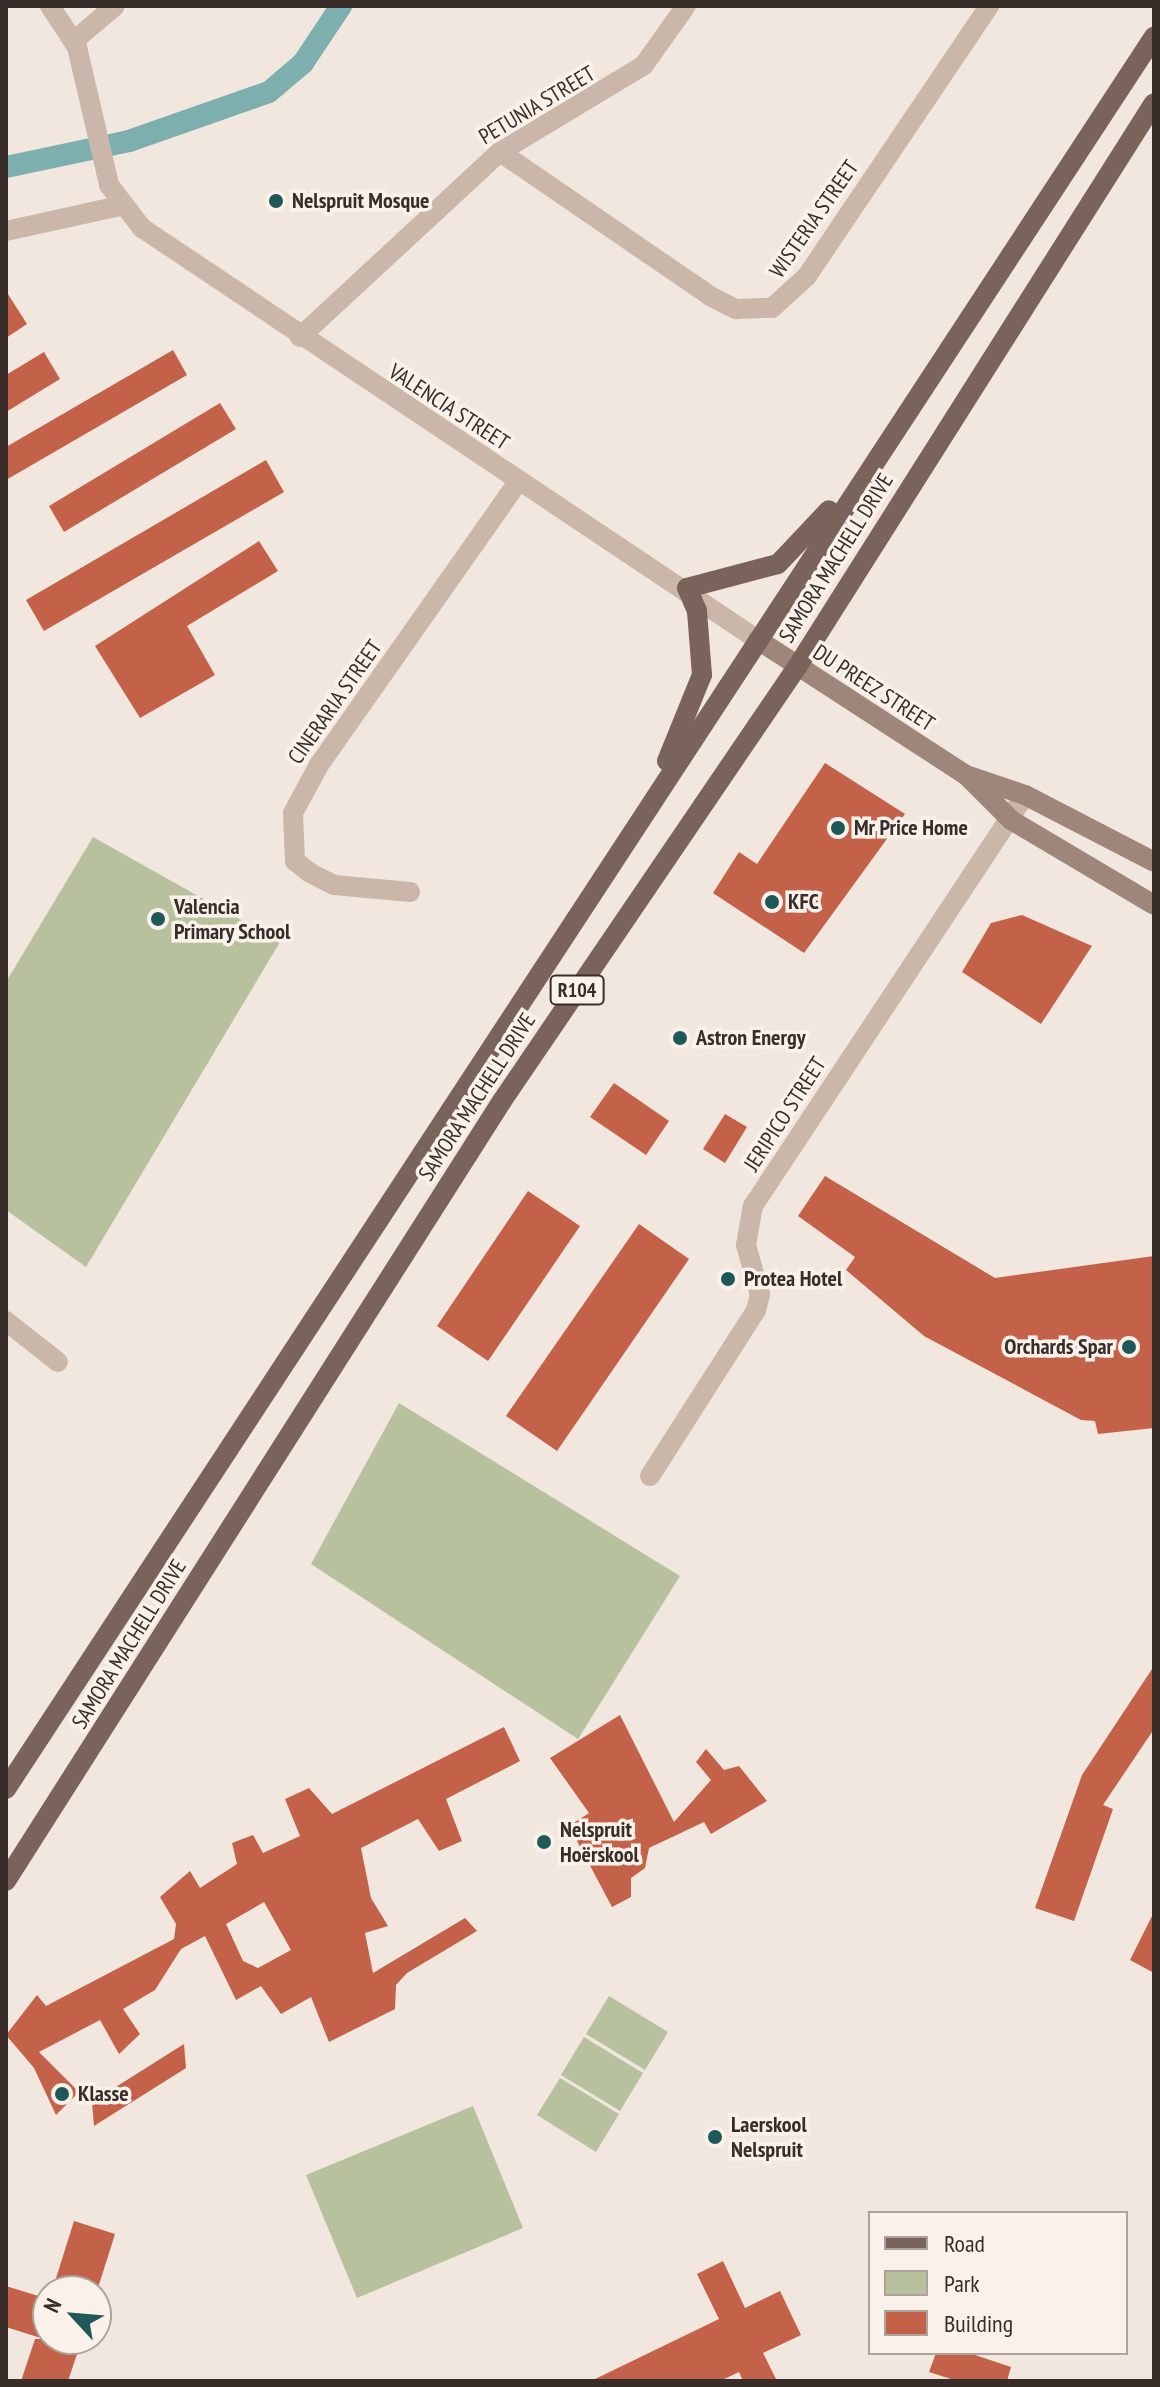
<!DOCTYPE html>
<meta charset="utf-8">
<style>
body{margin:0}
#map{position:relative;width:1160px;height:2387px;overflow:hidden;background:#f2e7de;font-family:"PT Sans Narrow",sans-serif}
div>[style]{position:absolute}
.green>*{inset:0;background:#b7c19e}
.canal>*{height:22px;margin:-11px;padding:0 11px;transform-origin:11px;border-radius:11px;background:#7dafae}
.building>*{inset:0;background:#c46149}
.street>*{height:20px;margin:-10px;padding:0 10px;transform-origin:10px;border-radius:10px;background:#cab7a9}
.secondary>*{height:20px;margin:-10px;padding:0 10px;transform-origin:10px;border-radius:10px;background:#9e867b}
.primary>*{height:20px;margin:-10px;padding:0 10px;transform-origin:10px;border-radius:10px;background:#79635a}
.dots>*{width:22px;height:22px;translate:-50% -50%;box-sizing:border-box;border:4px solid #faf2ea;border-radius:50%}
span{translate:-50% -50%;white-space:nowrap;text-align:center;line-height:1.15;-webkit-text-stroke:7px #faf2ea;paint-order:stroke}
.shield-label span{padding:2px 6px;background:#faf2ea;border:2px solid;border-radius:6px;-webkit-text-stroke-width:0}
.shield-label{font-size:20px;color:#382d29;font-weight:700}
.street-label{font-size:22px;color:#382d29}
.poi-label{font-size:22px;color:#382d29;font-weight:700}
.left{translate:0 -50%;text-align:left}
.right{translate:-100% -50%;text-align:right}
.frame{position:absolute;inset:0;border:8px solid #382d29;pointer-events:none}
.legend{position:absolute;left:868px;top:2211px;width:260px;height:144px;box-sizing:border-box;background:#faf2ea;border:2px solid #aca39d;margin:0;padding:10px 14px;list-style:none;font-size:24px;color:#382d29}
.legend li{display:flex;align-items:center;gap:16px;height:40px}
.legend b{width:40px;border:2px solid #aca39d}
.north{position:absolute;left:32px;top:2275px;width:80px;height:80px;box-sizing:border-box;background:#faf2ea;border:2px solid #aca39d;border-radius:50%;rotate:296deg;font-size:22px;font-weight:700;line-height:32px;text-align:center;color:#382d29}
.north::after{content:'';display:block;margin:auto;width:28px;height:36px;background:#1f5859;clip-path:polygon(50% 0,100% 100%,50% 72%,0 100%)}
</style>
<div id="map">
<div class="green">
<i style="clip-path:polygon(93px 837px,280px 942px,86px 1267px,6px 1210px,6px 982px)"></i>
<i style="clip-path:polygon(399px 1403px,680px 1576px,578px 1739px,311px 1564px)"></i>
<i style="clip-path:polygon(609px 1996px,668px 2032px,645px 2070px,586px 2034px)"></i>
<i style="clip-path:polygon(584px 2037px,643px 2073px,620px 2111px,561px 2075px)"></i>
<i style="clip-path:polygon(560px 2078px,619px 2114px,596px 2152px,537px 2115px)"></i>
<i style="clip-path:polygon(473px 2106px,523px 2228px,357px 2298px,306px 2175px)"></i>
</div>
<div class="canal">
<i style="left:6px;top:167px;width:126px;rotate:-11.9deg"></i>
<i style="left:129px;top:141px;width:148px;rotate:-19.3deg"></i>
<i style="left:269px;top:92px;width:45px;rotate:-40.5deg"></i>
<i style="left:303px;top:63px;width:69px;rotate:-56.3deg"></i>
</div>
<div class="building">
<i style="clip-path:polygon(6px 291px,27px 324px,6px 338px)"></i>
<i style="clip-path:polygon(173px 350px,187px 375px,6px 480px,6px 447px)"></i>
<i style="clip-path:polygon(44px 352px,60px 379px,6px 412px,6px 375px)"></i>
<i style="clip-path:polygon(220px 403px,236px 429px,64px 532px,49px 506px)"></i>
<i style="clip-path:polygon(266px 460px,284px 492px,44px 631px,26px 600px)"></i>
<i style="clip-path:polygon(259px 541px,278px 571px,187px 626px,215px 675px,140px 718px,95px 646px)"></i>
<i style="clip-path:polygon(825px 763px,905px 814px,804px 953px,713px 893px,739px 852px,757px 864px)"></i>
<i style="clip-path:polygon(1022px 915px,1092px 946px,1041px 1024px,962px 972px,991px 923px)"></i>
<i style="clip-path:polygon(614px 1083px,669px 1121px,646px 1155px,590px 1117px)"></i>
<i style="clip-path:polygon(725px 1114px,747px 1127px,725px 1163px,703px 1149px)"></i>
<i style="clip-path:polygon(825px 1176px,995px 1278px,1154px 1256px,1154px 1428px,1098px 1434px,1095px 1421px,1081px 1420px,924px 1336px,846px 1270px,855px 1257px,798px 1216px)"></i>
<i style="clip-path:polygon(528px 1191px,580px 1226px,488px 1361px,437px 1326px)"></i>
<i style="clip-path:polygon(639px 1224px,689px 1259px,557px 1451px,506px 1416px)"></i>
<i style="clip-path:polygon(1154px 1666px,1154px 1729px,1103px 1805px,1113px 1809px,1074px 1921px,1035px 1908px,1082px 1775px)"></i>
<i style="clip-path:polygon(620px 1715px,674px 1822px,711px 1780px,696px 1762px,706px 1749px,724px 1770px,739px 1766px,767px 1801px,711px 1834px,704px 1822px,649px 1848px,645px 1868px,631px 1878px,631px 1897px,612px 1907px,569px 1826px,589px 1813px,550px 1758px)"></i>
<i style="clip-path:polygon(evenodd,504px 1727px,520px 1761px,446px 1799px,462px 1841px,439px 1851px,418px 1819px,361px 1848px,371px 1898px,388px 1926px,365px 1933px,373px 1973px,465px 1918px,477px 1931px,407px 1973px,396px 1985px,395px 2009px,329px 2042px,311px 1997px,281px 2014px,261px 1986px,236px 2000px,205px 1936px,181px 1949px,155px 1990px,123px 2009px,140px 2034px,119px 2054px,100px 2020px,39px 2052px,79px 2092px,56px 2115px,34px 2068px,6px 2035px,37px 1995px,46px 2006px,174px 1939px,176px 1924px,160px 1897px,190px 1871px,200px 1888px,237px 1864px,232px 1843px,253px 1835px,263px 1853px,300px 1836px,285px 1799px,309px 1788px,332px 1814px,504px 1727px,264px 1902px,291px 1950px,258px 1968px,243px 1961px,226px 1924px,264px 1902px)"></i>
<i style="clip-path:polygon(1154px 1912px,1154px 1973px,1130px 1960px)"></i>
<i style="clip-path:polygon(184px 2044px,186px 2068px,94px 2126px,92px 2102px)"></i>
<i style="clip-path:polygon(74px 2221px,115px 2234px,97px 2291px,52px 2291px)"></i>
<i style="clip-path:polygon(723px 2261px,745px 2308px,780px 2291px,801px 2335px,763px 2353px,777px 2381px,743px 2381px,739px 2372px,720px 2381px,591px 2381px,719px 2319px,697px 2274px)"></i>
<i style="clip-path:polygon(6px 2286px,48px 2299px,48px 2339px,82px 2339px,68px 2381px,21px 2381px,35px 2339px,44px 2339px,6px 2327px)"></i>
<i style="clip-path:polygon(936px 2353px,969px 2353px,1011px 2367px,1007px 2381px,957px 2381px,929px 2372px)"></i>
</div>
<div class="street">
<i style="left:50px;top:6px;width:49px;rotate:56.6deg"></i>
<i style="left:77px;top:47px;width:142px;rotate:76.9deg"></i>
<i style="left:109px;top:185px;width:54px;rotate:52.5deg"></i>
<i style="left:142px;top:228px;width:741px;rotate:33.78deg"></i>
<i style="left:75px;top:40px;width:52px;rotate:-40.4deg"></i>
<i style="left:500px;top:152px;width:255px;rotate:34.4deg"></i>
<i style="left:710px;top:296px;width:29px;rotate:27deg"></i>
<i style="left:736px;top:309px;width:36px;rotate:-2deg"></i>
<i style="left:772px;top:308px;width:47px;rotate:-42.4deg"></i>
<i style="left:807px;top:276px;width:326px;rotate:-56deg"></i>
<i style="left:6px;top:231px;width:117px;rotate:-12.4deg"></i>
<i style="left:300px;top:337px;width:272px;rotate:-42.8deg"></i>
<i style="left:500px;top:152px;width:168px;rotate:-31.1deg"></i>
<i style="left:644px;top:65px;width:72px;rotate:-54.6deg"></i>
<i style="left:410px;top:892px;width:76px;rotate:-174.7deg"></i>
<i style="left:334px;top:885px;width:28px;rotate:-153deg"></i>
<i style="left:309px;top:872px;width:18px;rotate:-142deg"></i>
<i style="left:295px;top:861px;width:48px;rotate:-92.4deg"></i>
<i style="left:293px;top:813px;width:55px;rotate:-61.6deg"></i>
<i style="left:319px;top:765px;width:348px;rotate:-54.9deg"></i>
<i style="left:6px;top:1321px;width:66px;rotate:38.3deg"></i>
<i style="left:650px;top:1476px;width:197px;rotate:-57.4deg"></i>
<i style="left:756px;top:1310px;width:16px;rotate:-75deg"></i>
<i style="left:760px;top:1295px;width:52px;rotate:-105.6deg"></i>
<i style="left:746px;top:1245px;width:40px;rotate:-80deg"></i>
<i style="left:753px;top:1206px;width:493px;rotate:-56.5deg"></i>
</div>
<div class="secondary">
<i style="left:758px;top:640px;width:248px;rotate:33deg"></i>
<i style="left:966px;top:775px;width:64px;rotate:45deg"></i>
<i style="left:1011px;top:820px;width:166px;rotate:30.7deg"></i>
<i style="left:966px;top:775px;width:62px;rotate:18.7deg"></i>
<i style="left:1025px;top:795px;width:145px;rotate:27.4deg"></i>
</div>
<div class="primary">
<i style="left:667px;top:761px;width:93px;rotate:-67.9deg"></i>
<i style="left:702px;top:675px;width:64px;rotate:-94.5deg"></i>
<i style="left:697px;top:611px;width:25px;rotate:-113deg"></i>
<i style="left:687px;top:588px;width:94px;rotate:-14.8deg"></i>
<i style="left:778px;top:564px;width:74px;rotate:-46.6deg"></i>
<i style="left:6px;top:1789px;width:2095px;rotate:-56.77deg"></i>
<i style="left:6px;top:1881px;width:924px;rotate:-57.55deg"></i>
<i style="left:502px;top:1101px;width:525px;rotate:-55.8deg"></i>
<i style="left:797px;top:667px;width:667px;rotate:-57.67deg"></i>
</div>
<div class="dots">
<i style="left:276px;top:201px;background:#1f5859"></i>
<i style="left:838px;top:828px;background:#1f5859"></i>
<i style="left:772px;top:902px;background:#1f5859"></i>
<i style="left:158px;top:919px;background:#1f5859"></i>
<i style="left:680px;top:1038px;background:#1f5859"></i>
<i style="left:728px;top:1279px;background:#1f5859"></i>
<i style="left:1129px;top:1347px;background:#1f5859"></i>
<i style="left:544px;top:1842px;background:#1f5859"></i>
<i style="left:62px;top:2094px;background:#1f5859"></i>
<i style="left:715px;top:2137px;background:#1f5859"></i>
</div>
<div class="shield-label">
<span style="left:577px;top:990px">R104</span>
</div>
<div class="street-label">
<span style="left:537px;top:105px;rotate:-31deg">PETUNIA STREET</span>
<span style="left:814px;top:219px;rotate:-55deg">WISTERIA STREET</span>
<span style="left:449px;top:407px;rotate:33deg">VALENCIA STREET</span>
<span style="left:836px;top:558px;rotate:-58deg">SAMORA MACHELL DRIVE</span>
<span style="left:874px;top:688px;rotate:33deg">DU PREEZ STREET</span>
<span style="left:335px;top:702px;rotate:-55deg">CINERARIA STREET</span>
<span style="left:477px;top:1097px;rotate:-57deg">SAMORA MACHELL DRIVE</span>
<span style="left:785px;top:1114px;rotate:-57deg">JERIPICO STREET</span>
<span style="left:129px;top:1644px;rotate:-58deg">SAMORA MACHELL DRIVE</span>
</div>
<div class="poi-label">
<span class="left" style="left:292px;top:201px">Nelspruit Mosque</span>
<span class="left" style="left:854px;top:828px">Mr Price Home</span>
<span class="left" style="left:788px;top:902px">KFC</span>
<span class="left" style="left:174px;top:919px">Valencia<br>Primary School</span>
<span class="left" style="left:696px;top:1038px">Astron Energy</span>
<span class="left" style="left:744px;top:1279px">Protea Hotel</span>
<span class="right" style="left:1113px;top:1347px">Orchards Spar</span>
<span class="left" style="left:560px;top:1842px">Nelspruit<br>Hoërskool</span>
<span class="left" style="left:78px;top:2094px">Klasse</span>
<span class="left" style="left:731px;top:2137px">Laerskool<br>Nelspruit</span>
</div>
<div class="frame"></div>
<ul class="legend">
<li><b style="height:10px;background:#79635a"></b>Road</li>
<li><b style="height:22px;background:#b7c19e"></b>Park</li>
<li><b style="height:22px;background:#c46149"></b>Building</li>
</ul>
<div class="north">N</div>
</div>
